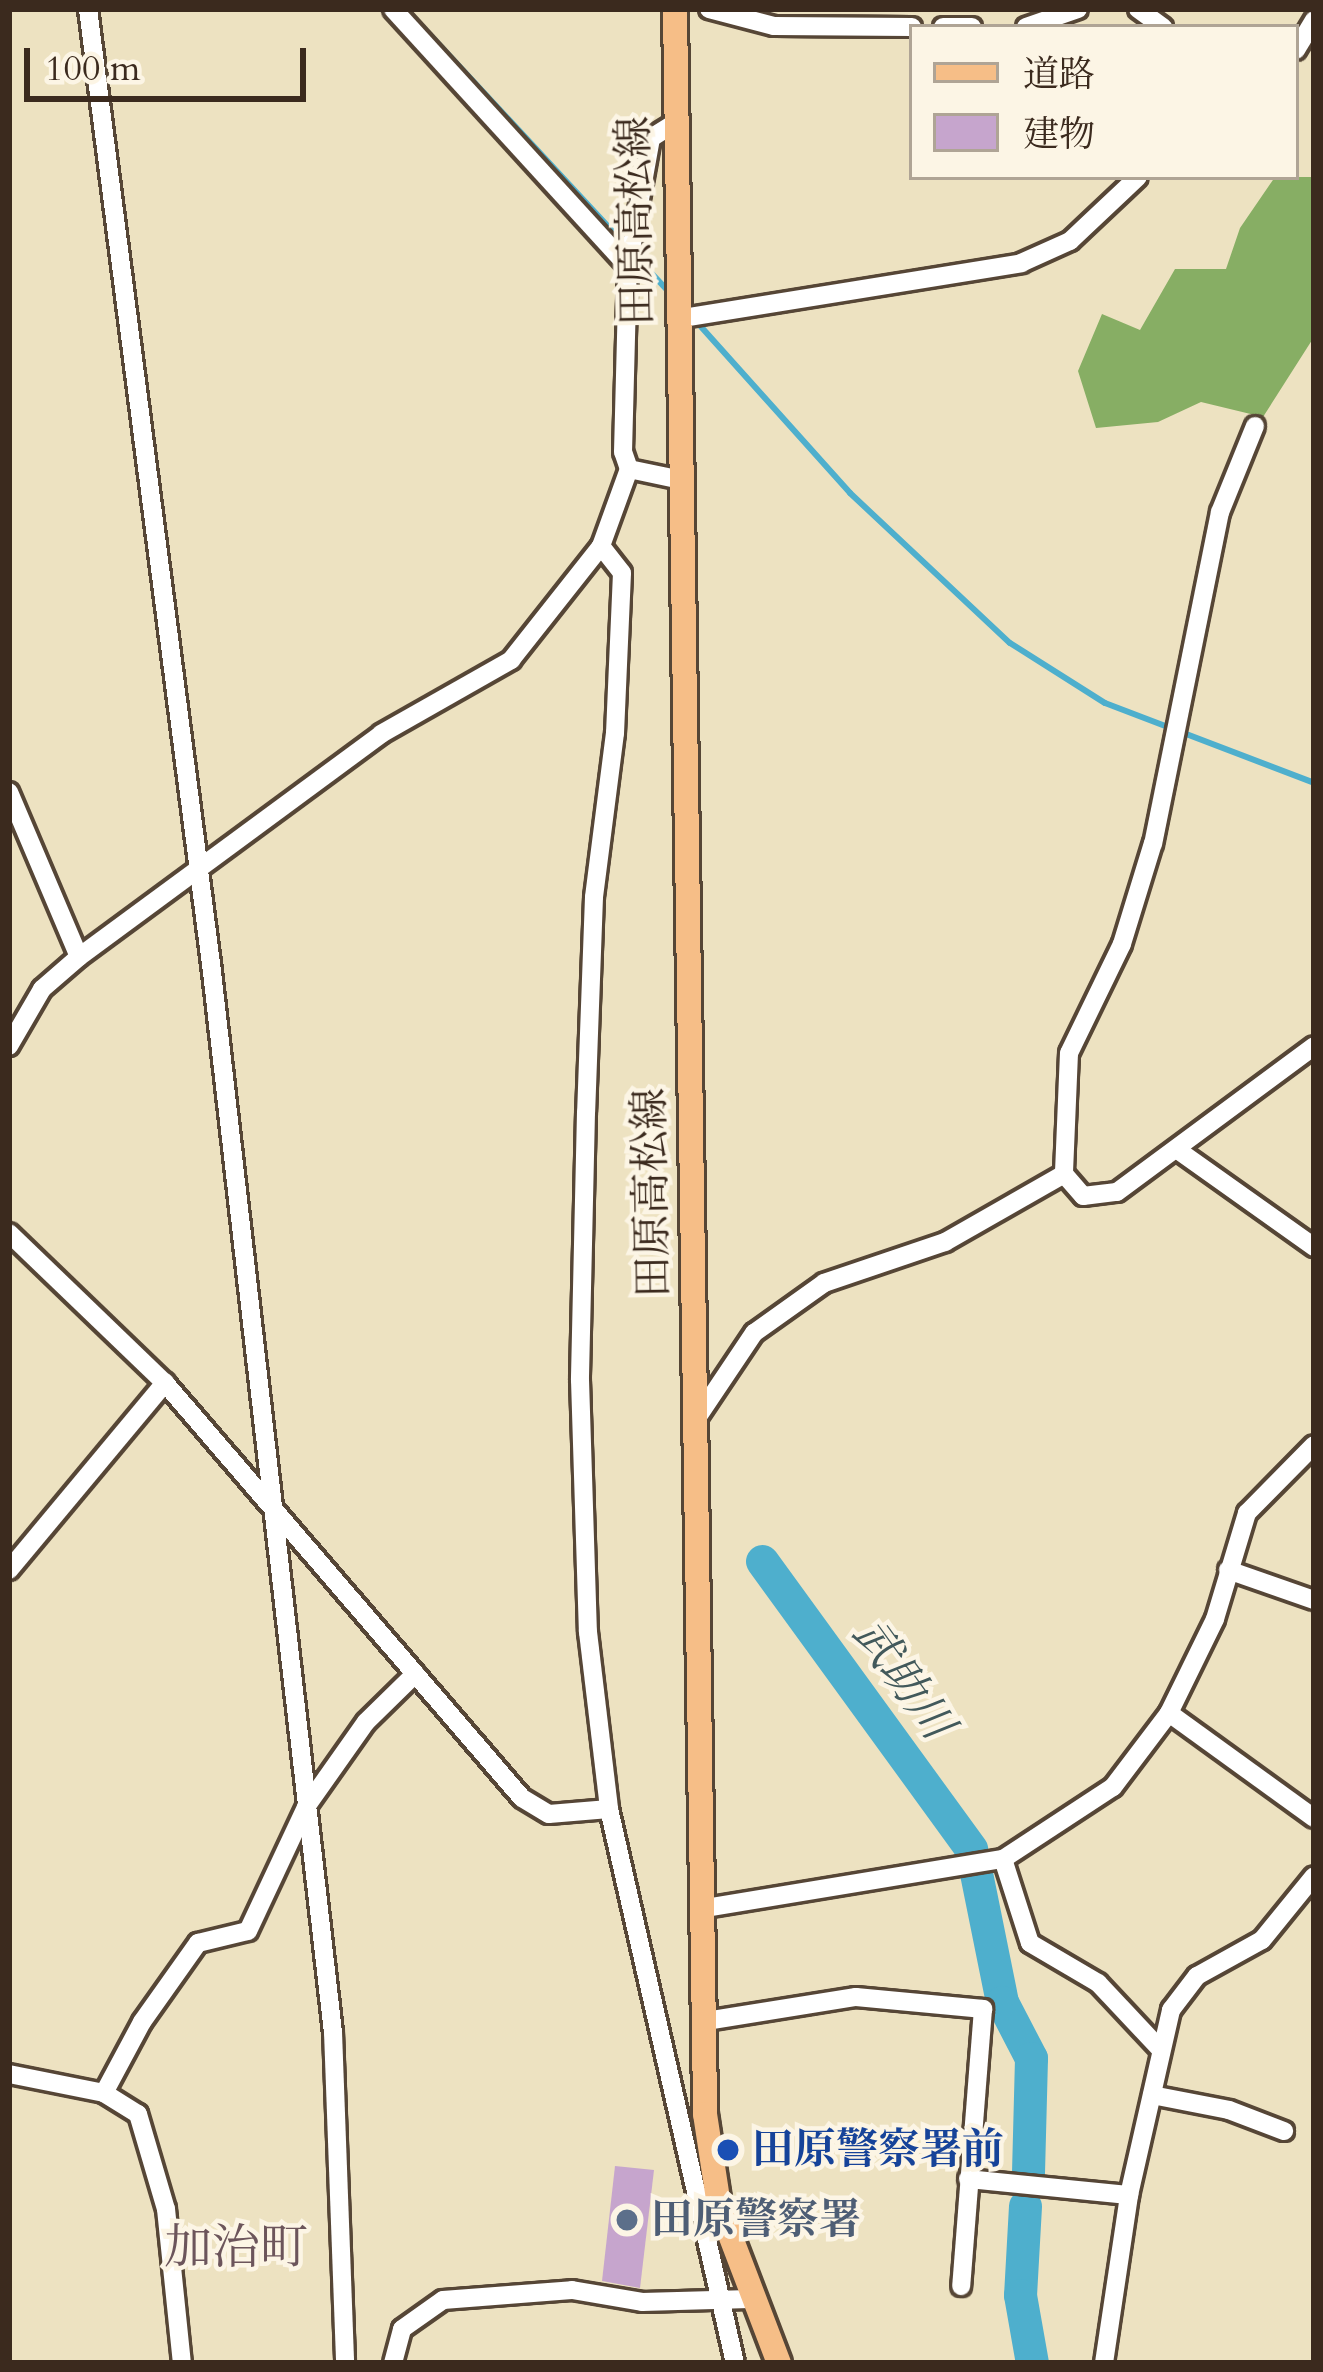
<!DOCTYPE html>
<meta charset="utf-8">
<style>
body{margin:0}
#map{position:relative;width:1323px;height:2372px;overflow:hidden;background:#ede2c1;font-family:Cardo,"Noto Serif JP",serif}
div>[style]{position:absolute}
.forest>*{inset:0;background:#87ae64}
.stream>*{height:6px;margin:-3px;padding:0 3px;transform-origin:3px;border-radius:3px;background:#4eafcd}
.river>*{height:33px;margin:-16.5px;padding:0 16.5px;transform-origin:16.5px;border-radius:16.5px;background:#4eafcd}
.building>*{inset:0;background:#c6a5cd}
.roads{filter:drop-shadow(3px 0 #564636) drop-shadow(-3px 0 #564636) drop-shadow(0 3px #564636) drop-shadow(0 -3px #564636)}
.minor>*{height:18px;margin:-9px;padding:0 9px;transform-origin:9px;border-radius:9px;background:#fff}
.major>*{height:24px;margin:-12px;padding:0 12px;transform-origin:12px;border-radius:12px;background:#f6be87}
.dots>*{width:33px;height:33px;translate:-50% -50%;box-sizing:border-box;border:6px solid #fcf5e5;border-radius:50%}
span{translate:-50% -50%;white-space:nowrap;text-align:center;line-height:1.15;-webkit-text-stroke:9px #fcf5e5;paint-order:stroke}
.street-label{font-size:42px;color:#3b2a1e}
.transit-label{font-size:42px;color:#164399;font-weight:700}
.left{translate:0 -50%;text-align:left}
.service-label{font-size:42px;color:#4e5e75;font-weight:700}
.water-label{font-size:45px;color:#42595b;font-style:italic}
.quarter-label{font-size:48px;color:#6c555b}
.frame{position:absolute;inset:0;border:12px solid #3b2a1e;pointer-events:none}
.legend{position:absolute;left:909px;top:24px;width:390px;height:156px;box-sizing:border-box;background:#fcf5e5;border:3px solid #afa495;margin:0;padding:15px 21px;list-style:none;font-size:36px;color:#3b2a1e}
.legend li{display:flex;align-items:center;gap:24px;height:60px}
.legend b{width:60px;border:3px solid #afa495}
.scale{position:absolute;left:24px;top:48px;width:282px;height:54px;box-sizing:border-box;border:6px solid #3b2a1e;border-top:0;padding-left:15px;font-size:36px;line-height:42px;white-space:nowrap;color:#3b2a1e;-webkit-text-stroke:9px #fcf5e5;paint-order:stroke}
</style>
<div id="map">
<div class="forest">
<i style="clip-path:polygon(1275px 177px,1314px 177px,1314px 337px,1263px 417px,1201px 402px,1158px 422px,1096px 428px,1078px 371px,1102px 314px,1140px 330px,1175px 269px,1226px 269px,1240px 228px)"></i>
</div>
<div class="stream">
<i style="left:406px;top:9px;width:388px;rotate:47.1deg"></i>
<i style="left:695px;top:320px;width:232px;rotate:48.1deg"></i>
<i style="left:850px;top:493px;width:219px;rotate:43.2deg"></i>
<i style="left:1010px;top:643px;width:112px;rotate:32.3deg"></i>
<i style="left:1105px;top:703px;width:224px;rotate:20.9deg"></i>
</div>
<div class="river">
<i style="left:762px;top:1561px;width:356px;rotate:54deg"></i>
<i style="left:976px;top:1873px;width:132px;rotate:78.6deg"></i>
<i style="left:1002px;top:2002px;width:63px;rotate:62.6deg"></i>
<i style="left:1031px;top:2058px;width:116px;rotate:91.5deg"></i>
<i style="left:1025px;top:2206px;width:89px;rotate:93.2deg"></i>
<i style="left:1020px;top:2295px;width:69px;rotate:80deg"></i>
</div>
<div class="building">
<i style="clip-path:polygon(615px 2166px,654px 2170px,640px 2288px,602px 2281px)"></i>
</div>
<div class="roads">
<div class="minor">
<i style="left:88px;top:9px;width:971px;rotate:82.66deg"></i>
<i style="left:212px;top:972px;width:1067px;rotate:83.49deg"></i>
<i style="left:333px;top:2032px;width:331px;rotate:87.9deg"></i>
<i style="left:393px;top:9px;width:348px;rotate:47.6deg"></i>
<i style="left:709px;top:9px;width:67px;rotate:14.7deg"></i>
<i style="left:774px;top:26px;width:138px;rotate:0.4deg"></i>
<i style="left:1138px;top:9px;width:31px;rotate:36deg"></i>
<i style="left:943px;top:27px;width:29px"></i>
<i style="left:1026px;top:27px;width:55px;rotate:-19.1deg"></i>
<i style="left:1296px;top:50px;width:35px;rotate:-59deg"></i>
<i style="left:677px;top:319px;width:349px;rotate:-9.2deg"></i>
<i style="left:1021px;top:263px;width:54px;rotate:-24.2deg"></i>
<i style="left:1070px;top:241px;width:93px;rotate:-43.3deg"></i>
<i style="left:1255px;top:426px;width:93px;rotate:112.1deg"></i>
<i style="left:1220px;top:512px;width:338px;rotate:101.4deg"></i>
<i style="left:1153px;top:843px;width:106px;rotate:107.1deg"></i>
<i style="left:1122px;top:944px;width:121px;rotate:115.9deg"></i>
<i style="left:1069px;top:1053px;width:121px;rotate:92.4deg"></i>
<i style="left:1064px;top:1174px;width:29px;rotate:49deg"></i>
<i style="left:1083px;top:1196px;width:34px;rotate:-7deg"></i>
<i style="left:1117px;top:1192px;width:245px;rotate:-36.5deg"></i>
<i style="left:629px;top:469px;width:18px;rotate:-109deg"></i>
<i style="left:623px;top:452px;width:186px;rotate:-88.5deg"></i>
<i style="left:628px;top:266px;width:130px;rotate:-79.8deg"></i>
<i style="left:651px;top:138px;width:26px;rotate:-32deg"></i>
<i style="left:601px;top:546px;width:34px;rotate:52deg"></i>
<i style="left:622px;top:573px;width:160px;rotate:92.5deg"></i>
<i style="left:615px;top:733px;width:165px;rotate:97.3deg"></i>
<i style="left:594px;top:897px;width:215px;rotate:92.1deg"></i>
<i style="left:586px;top:1112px;width:268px;rotate:91.3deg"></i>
<i style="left:580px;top:1380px;width:252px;rotate:88.2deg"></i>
<i style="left:588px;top:1632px;width:178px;rotate:83.2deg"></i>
<i style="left:609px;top:1809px;width:568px;rotate:77.19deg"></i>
<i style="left:9px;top:792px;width:179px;rotate:67deg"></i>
<i style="left:9px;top:1046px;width:66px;rotate:-59.9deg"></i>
<i style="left:42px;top:989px;width:49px;rotate:-40.9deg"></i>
<i style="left:79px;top:957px;width:375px;rotate:-36.4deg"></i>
<i style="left:381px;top:734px;width:150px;rotate:-29.6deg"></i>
<i style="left:511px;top:660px;width:145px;rotate:-51.7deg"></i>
<i style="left:601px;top:546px;width:82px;rotate:-70deg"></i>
<i style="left:629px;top:469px;width:53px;rotate:11.9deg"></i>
<i style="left:1179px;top:1151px;width:166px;rotate:35.4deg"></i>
<i style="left:9px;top:1233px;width:216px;rotate:43.9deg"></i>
<i style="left:165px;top:1383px;width:547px;rotate:49.3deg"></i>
<i style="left:522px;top:1798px;width:31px;rotate:31deg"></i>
<i style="left:549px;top:1814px;width:60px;rotate:-4.8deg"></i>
<i style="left:695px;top:1421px;width:106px;rotate:-56.2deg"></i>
<i style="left:754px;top:1333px;width:86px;rotate:-35.5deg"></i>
<i style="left:824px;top:1283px;width:128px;rotate:-18.7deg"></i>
<i style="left:945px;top:1242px;width:137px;rotate:-29.7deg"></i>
<i style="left:9px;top:1570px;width:244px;rotate:-50.2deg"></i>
<i style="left:1228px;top:1570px;width:91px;rotate:19.2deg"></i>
<i style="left:1169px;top:1713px;width:179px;rotate:35.9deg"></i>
<i style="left:1003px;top:1859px;width:88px;rotate:72.2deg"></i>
<i style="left:1030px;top:1943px;width:79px;rotate:30.5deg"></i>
<i style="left:1098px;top:1983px;width:88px;rotate:46.8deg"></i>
<i style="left:706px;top:1908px;width:301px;rotate:-9.4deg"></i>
<i style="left:1003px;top:1859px;width:131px;rotate:-33.2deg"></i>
<i style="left:1113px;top:1787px;width:93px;rotate:-52.9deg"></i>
<i style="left:1169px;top:1713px;width:105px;rotate:-63.9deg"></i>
<i style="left:1215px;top:1619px;width:111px;rotate:-73.2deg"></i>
<i style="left:1247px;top:1513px;width:95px;rotate:-45.4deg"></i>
<i style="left:706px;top:2021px;width:152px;rotate:-9.1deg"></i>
<i style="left:856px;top:1997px;width:128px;rotate:5.4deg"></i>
<i style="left:983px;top:2009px;width:278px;rotate:94.5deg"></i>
<i style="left:9px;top:2074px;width:97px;rotate:11.3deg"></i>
<i style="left:104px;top:2093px;width:40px;rotate:32deg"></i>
<i style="left:138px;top:2114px;width:99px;rotate:73.6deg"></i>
<i style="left:166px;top:2209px;width:155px;rotate:84.1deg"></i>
<i style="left:104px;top:2093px;width:81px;rotate:-61.8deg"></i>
<i style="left:142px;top:2022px;width:97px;rotate:-54.7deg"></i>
<i style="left:198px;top:1943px;width:51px;rotate:-13.5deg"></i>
<i style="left:248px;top:1931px;width:137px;rotate:-64.9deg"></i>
<i style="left:306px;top:1807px;width:104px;rotate:-54.8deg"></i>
<i style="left:366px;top:1722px;width:69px;rotate:-44.4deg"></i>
<i style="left:1152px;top:2095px;width:78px;rotate:11deg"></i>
<i style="left:1229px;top:2110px;width:59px;rotate:20.9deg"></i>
<i style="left:968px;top:2179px;width:162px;rotate:5.7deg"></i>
<i style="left:393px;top:2363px;width:35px;rotate:-75deg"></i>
<i style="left:402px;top:2329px;width:50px;rotate:-35.3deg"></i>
<i style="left:443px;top:2300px;width:129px;rotate:-4.4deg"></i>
<i style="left:572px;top:2290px;width:71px;rotate:9.7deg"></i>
<i style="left:642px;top:2302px;width:108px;rotate:-1.6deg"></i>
<i style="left:1104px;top:2363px;width:170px;rotate:-81.5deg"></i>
<i style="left:1129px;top:2195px;width:190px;rotate:-77.2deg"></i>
<i style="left:1171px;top:2010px;width:43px;rotate:-52.6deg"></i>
<i style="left:1197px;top:1976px;width:74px;rotate:-29deg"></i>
<i style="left:1262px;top:1940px;width:82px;rotate:-50.9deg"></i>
</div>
<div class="major">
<i style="left:675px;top:9px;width:2105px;rotate:89.18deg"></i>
<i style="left:705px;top:2114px;width:93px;rotate:81.3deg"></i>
<i style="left:719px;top:2206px;width:168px;rotate:69.1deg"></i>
</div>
</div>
<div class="dots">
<i style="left:728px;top:2150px;background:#1a4fb4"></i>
<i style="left:627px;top:2220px;background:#5c6f8a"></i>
</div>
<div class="street-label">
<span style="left:636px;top:221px;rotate:-91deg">田原高松線</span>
<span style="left:652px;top:1193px;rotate:-91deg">田原高松線</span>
</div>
<div class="transit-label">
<span class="left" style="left:752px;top:2150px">田原警察署前</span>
</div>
<div class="service-label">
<span class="left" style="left:651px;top:2220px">田原警察署</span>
</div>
<div class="water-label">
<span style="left:903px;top:1679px;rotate:54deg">武助川</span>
</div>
<div class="quarter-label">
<span style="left:236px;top:2248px">加治町</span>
</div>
<div class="frame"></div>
<ul class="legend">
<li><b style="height:15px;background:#f6be87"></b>道路</li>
<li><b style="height:33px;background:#c6a5cd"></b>建物</li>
</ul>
<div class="scale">100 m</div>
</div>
